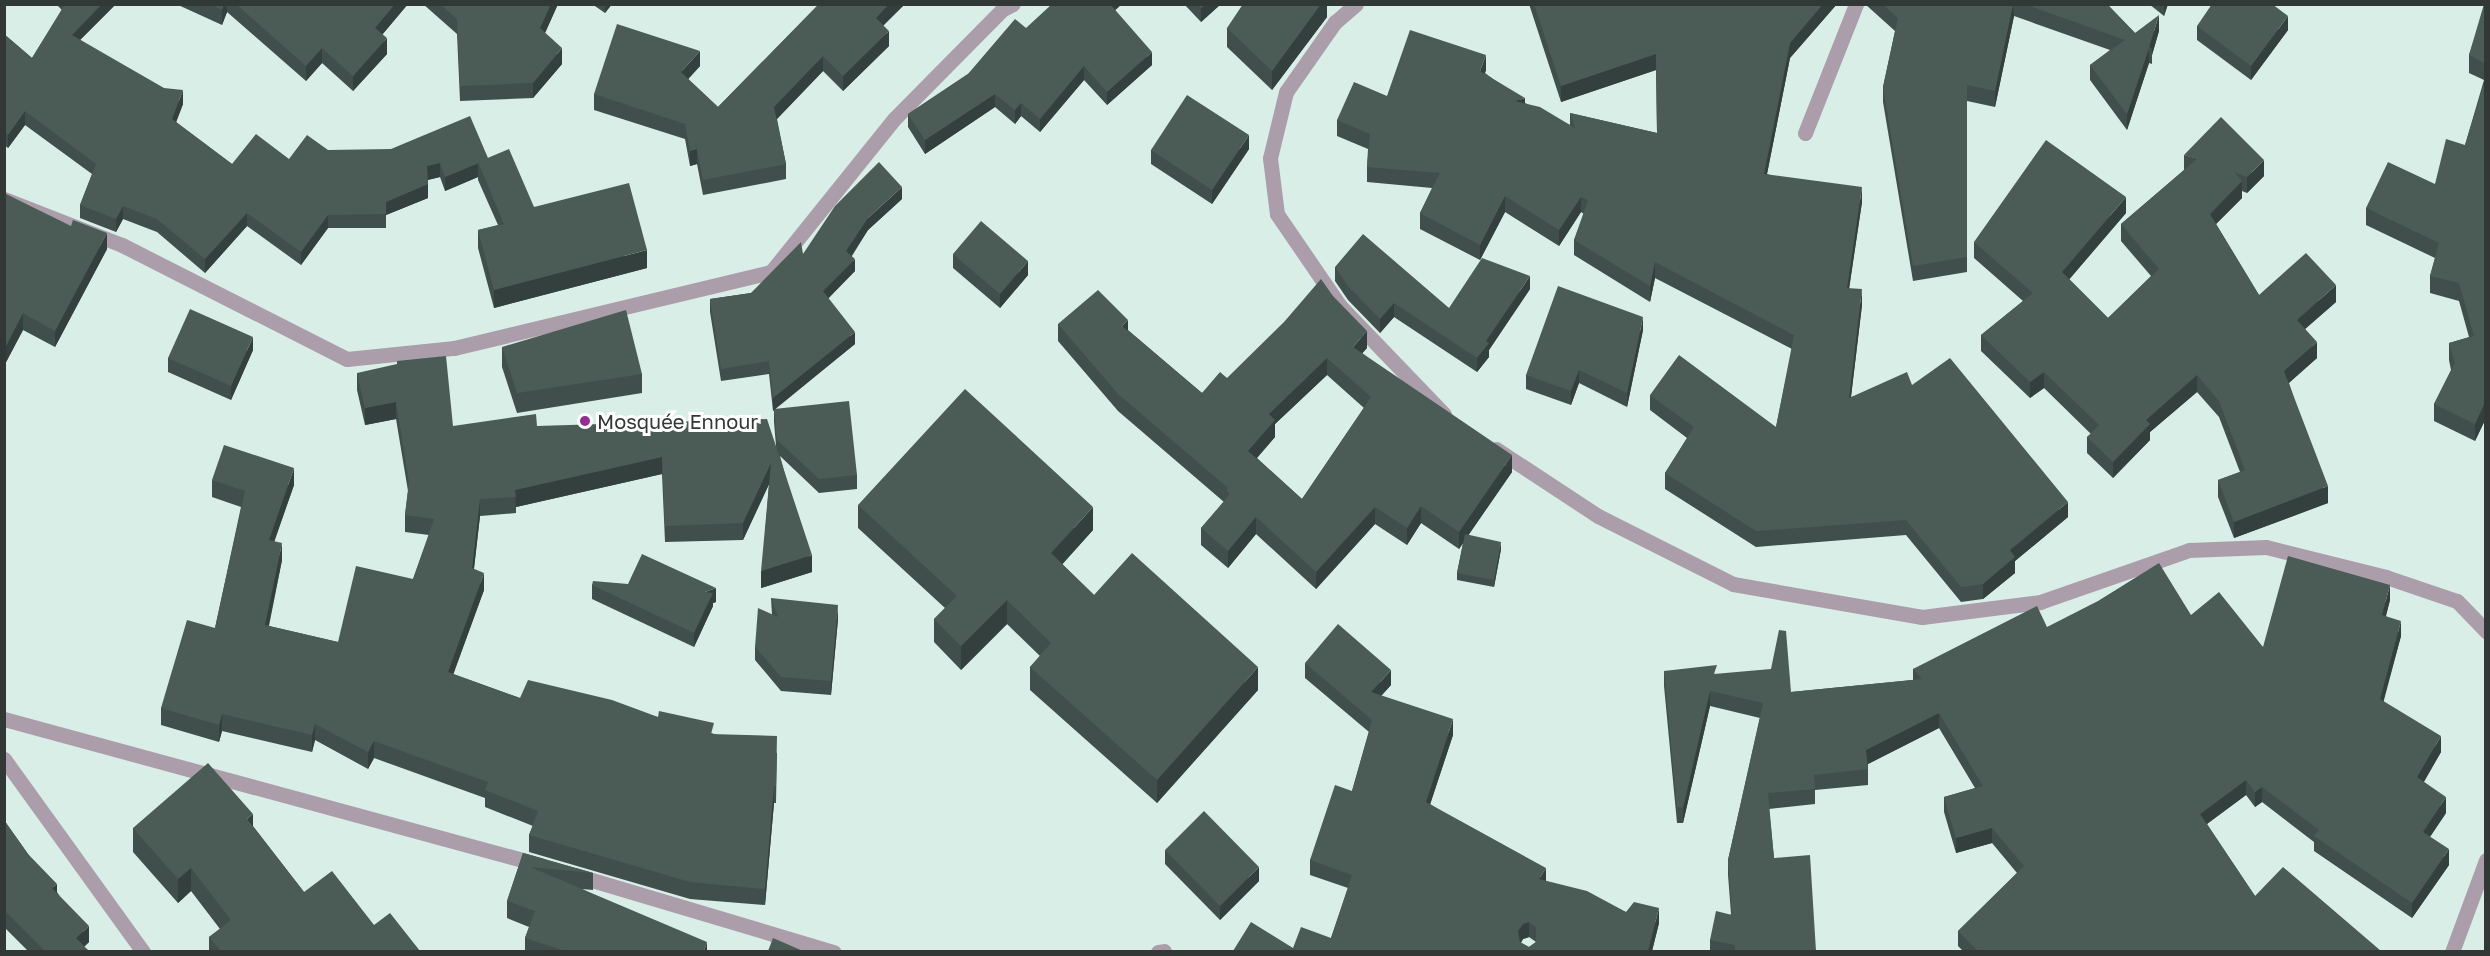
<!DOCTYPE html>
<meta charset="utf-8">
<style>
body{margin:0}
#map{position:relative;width:2490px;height:956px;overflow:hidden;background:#daeee8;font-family:"Golos Text",sans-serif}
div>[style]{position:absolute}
.minor>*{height:15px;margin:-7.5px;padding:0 7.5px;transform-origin:7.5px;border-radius:7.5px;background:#ab9eaa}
.wall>*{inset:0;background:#404f4b}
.shaded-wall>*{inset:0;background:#34403d}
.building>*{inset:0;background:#4b5c57}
.dots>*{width:16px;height:16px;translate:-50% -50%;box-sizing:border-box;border:3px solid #fff;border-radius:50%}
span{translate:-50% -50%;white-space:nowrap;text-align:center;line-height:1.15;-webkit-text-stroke:6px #fff;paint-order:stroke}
.poi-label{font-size:20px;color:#313836}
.left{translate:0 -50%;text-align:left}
.frame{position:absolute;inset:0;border:6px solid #313836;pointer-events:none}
</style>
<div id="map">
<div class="minor">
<i style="left:1356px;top:4px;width:28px;rotate:139deg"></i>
<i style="left:1335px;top:22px;width:85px;rotate:125deg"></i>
<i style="left:1286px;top:92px;width:68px;rotate:103.6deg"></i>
<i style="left:1270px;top:158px;width:56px;rotate:82.9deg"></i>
<i style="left:1277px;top:214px;width:112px;rotate:55.6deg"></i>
<i style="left:1340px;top:306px;width:150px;rotate:46.1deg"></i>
<i style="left:1805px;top:133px;width:139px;rotate:-68.4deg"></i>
<i style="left:4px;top:199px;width:127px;rotate:21.3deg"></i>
<i style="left:122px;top:245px;width:252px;rotate:26.9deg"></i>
<i style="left:347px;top:359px;width:108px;rotate:-5.9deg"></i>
<i style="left:454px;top:348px;width:326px;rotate:-13.5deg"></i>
<i style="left:771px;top:272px;width:196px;rotate:-51.2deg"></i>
<i style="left:894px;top:119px;width:155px;rotate:-45.3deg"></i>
<i style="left:1003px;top:9px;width:11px;rotate:-27deg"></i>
<i style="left:1496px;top:449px;width:122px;rotate:33.3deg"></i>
<i style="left:1598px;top:516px;width:151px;rotate:26.7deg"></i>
<i style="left:1733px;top:584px;width:192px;rotate:9.9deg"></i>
<i style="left:1922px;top:617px;width:119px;rotate:-7.2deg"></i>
<i style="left:2040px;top:602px;width:158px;rotate:-19.2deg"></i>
<i style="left:2189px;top:550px;width:77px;rotate:-2.2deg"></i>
<i style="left:2266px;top:547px;width:124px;rotate:14deg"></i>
<i style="left:2386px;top:577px;width:75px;rotate:18.7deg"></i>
<i style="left:2457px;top:601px;width:42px;rotate:46deg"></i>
<i style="left:4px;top:719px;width:556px;rotate:15.21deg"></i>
<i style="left:4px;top:759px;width:238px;rotate:54.2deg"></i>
<i style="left:575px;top:875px;width:270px;rotate:16.6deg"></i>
<i style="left:1158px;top:952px;width:6px;rotate:-9deg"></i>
<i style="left:2452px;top:952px;width:98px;rotate:-69.7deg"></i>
</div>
<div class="wall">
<i style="clip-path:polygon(56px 4px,114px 4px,114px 6px,80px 40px,183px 104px,176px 122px,232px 164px,289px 159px,328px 150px,488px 158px,534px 207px,647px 268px,494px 308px,478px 248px,478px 230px,498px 225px,478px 180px,478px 177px,445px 191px,440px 177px,428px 180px,428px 198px,386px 215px,386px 228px,328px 228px,301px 265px,247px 226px,205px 273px,157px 232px,123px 219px,116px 232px,80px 218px,80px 205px,92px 174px,25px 125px,8px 148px,4px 145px,4px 34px,32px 58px,62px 10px)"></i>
<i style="clip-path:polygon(176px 4px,408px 4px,382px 35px,387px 54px,353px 91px,322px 63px,306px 81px,227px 12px,222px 25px)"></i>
<i style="clip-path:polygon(423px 4px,558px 4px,545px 33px,562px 64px,533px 98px,460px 101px,457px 34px)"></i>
<i style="clip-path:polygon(592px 4px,612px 4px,605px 13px)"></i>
<i style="clip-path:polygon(819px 4px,905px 4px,883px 25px,889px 46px,843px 91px,823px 71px,777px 119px,786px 164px,786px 179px,703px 195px,697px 164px,690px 166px,685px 139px,594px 110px,594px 94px,700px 66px,688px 79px,718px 107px)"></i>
<i style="clip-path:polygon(1184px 4px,1221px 4px,1201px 22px)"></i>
<i style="clip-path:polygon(1327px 4px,1327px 17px,1272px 90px,1227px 47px,1227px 28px)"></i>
<i style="clip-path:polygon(1529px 4px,1837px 4px,1790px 58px,1767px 174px,1862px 202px,1849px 288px,1862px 305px,1851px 397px,1912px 385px,2068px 517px,2015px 561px,2015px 573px,1983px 599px,1961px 602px,1906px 535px,1756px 547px,1665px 489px,1665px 473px,1687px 438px,1650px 410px,1650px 395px,1776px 427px,1792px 349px,1655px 278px,1650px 302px,1574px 255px,1574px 240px,1584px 214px,1581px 212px,1559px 246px,1505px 212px,1480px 260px,1420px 229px,1420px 213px,1432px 188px,1367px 182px,1367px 167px,1368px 149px,1337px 136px,1337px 120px,1387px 96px,1486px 70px,1485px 73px,1525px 103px,1570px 125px,1570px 113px,1657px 133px,1656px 70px,1561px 102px)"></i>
<i style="clip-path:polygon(1865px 4px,2107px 4px,2135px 33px,2159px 31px,2152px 55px,2152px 64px,2149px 63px,2127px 130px,2090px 80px,2090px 65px,2110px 50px,2014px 16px,1995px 107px,1967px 101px,1967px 272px,1913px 281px,1883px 102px,1883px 87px,1895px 31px)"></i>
<i style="clip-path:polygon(2149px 4px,2168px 4px,2164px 16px)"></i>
<i style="clip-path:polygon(2486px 4px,2486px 418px,2475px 441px,2434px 421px,2434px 404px,2451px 370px,2449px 360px,2449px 343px,2469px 337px,2459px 301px,2430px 293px,2430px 276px,2435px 258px,2366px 225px,2366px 208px,2435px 184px,2465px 145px,2484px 80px,2469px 73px,2469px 55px)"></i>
<i style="clip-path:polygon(1115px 10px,1152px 65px,1107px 105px,1084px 80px,1040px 132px,1021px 116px,1015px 124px,995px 107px,925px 154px,908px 127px,908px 114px,968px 74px,1026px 28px)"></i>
<i style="clip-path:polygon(2197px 26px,2288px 30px,2251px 80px,2197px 40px)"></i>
<i style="clip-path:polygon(1249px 149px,1212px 204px,1151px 164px,1151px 150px)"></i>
<i style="clip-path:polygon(2184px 155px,2264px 176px,2247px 193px,2242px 191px,2242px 198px,2216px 224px,2259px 295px,2336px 302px,2305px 329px,2317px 358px,2289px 383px,2328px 503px,2234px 538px,2218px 497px,2218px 480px,2240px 472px,2219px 417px,2197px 392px,2150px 432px,2150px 440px,2113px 478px,2087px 453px,2087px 437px,2091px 434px,2044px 388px,2030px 398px,1981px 351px,1981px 335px,2023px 301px,1974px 258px,1974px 242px,2126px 213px,2069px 279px,2108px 318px,2151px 276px,2121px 241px,2121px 224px,2184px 170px)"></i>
<i style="clip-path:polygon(4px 193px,107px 249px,55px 347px,23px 330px,4px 366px)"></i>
<i style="clip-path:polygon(902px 199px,868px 230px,852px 256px,855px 271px,828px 298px,855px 344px,775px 408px,857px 475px,857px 489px,819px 493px,780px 456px,812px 572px,761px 588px,769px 484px,743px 540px,665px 542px,662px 474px,516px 507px,516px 513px,480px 516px,474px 569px,484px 590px,453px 674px,520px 698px,658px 717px,777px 753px,776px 803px,774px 803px,765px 905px,690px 899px,529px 852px,529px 835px,533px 826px,485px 807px,485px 798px,374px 758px,368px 769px,315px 740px,312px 752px,222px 731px,219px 742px,161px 725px,161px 708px,215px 628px,241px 507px,212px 497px,212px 480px,294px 485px,274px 541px,282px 560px,269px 626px,338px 642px,413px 579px,429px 535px,405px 532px,405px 515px,408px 491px,396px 419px,365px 425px,357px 390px,357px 373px,453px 426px,537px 426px,776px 446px,774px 422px,774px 410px,773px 411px,769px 374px,721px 381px,710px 312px,710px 299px,751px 293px,803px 254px)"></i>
<i style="clip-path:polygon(953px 254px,1028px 275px,1000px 308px,953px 268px)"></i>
<i style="clip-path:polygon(1335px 267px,1449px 308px,1530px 289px,1489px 350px,1489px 357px,1477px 372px,1394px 317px,1380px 333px,1348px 300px,1335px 281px)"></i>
<i style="clip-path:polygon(evenodd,1058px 324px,1128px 330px,1202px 393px,1227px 378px,1367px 348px,1362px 353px,1512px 472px,1468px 535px,1501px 549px,1494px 587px,1457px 580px,1457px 573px,1463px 543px,1459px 549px,1421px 523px,1407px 545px,1375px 524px,1316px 589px,1256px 534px,1228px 568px,1201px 545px,1201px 528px,1224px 502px,1118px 411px,1058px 341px,1058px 324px,1327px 375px,1364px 408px,1302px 499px,1257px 458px,1275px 437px,1275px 424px,1327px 375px)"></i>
<i style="clip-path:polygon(1643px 330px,1627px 407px,1579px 383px,1571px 405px,1526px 389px,1526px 375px)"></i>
<i style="clip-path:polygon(502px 347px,642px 374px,642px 393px,517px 413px,502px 367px)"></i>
<i style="clip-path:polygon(253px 350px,231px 400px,168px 372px,168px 358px)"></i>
<i style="clip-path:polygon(858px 505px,1093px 530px,1062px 564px,1094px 595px,1258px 690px,1157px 803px,1030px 690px,1030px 667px,1040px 656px,1007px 624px,961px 670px,934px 642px,934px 619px,945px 608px,858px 528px)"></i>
<i style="clip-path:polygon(628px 584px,716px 602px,713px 603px,713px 606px,694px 647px,592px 599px,592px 585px)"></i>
<i style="clip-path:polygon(771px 598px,838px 619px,831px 695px,781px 691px,755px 660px,755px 647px,772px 615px)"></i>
<i style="clip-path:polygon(2390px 600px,2386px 616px,2401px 636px,2383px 701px,2441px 752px,2424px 782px,2446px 813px,2430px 837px,2449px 865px,2412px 918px,2314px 851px,2314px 842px,2262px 802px,2255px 807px,2246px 795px,2207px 824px,2255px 896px,2381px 951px,1963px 951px,1958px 946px,1958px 931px,2017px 873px,1992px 843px,1956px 853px,1944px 812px,1944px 797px,1975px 788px,1939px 728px,1868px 764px,1868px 785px,1815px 790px,1815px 804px,1769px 809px,1774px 858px,1816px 951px,1710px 951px,1710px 940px,1731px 914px,1728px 875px,1728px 860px,1760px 718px,1710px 706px,1683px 823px,1677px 823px,1664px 686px,1664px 671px,1717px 674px,1791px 692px,1913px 680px,1913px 669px,2047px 627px,2191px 615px,2263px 647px)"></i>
<i style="clip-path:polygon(evenodd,1305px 663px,1391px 685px,1381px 696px,1453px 735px,1430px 804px,1546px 881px,1626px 912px,1659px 923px,1652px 951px,1233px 951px,1293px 948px,1331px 938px,1348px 888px,1310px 875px,1310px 860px,1352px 791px,1369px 732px,1305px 678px,1305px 663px,1529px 937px,1536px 942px,1529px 947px,1521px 943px,1523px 939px,1529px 937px)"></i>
<i style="clip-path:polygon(4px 820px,28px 854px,57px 892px,89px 942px,84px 947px,89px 951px,28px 951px,4px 927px)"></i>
<i style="clip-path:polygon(253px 826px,304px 892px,374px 925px,420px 951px,209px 951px,209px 937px,220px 929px,191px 891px,178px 903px,133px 852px,133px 828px)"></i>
<i style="clip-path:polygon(1165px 850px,1259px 881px,1220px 920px,1165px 864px)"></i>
<i style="clip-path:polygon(523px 853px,593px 873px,593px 890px,582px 889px,707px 951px,525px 951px,525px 938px,529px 927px,507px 918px,507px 901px)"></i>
</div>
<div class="shaded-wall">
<i style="clip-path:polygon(102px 4px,114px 4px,114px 6px,72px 48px,72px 35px)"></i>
<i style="clip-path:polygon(224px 4px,227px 4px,227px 12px,222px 25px,222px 10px)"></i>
<i style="clip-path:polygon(395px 4px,408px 4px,375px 43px,375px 28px)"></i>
<i style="clip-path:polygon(551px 4px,558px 4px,540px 44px,540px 28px)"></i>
<i style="clip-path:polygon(605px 4px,612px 4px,605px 13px)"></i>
<i style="clip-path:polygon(889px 4px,905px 4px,876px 33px,876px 18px)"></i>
<i style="clip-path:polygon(1109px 4px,1122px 4px,1109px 16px)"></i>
<i style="clip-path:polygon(1206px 4px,1221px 4px,1201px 22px,1201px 8px)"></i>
<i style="clip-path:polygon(1321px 4px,1327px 4px,1327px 17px,1272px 90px,1272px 71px)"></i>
<i style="clip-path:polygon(1823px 4px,1837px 4px,1790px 58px,1764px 189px,1764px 174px,1790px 43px)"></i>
<i style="clip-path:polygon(2013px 4px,2014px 16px,1995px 107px,1995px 91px)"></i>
<i style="clip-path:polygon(2164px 4px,2168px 4px,2164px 16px)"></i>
<i style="clip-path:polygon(2159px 15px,2159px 31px,2152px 55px,2152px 49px,2149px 47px)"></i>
<i style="clip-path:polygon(2288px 16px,2288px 30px,2251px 80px,2251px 66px)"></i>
<i style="clip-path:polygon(889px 31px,889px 46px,843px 91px,843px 76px)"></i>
<i style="clip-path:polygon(387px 38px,387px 54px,353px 91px,353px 76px)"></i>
<i style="clip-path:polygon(322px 48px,322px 63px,306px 81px,306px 66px)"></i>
<i style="clip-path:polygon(562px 48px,562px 64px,533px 98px,533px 83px)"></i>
<i style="clip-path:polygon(2149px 48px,2149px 63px,2127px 130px,2127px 114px)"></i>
<i style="clip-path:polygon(700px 51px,700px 66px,681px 87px,681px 72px)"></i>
<i style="clip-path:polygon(1152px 52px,1152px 65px,1107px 105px,1107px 92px)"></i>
<i style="clip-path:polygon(1656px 54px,1656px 70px,1561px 102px,1561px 86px)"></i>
<i style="clip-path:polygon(1486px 55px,1486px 70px,1480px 86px,1480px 71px)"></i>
<i style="clip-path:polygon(823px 56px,823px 71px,774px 122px,774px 107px)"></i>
<i style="clip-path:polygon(1084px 66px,1084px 80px,1040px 132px,1040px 119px)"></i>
<i style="clip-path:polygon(183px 90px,183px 104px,172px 133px,172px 119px)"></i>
<i style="clip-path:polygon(995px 94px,995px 107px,925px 154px,925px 140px)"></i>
<i style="clip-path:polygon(1525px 98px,1525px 113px,1515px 101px)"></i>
<i style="clip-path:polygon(1021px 103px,1021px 116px,1015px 124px,1015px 110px)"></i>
<i style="clip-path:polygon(25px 111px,25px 125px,8px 148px,8px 135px)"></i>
<i style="clip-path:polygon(1249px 135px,1249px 149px,1212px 204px,1212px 190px)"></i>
<i style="clip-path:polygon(697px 149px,697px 164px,690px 166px,690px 151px)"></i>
<i style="clip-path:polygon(2264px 160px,2264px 176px,2247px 193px,2247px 177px)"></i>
<i style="clip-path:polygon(440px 163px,440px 177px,427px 180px,427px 166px)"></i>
<i style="clip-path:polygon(478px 163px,478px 177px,445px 191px,445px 177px)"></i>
<i style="clip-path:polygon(2242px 181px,2242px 198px,2210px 230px,2210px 214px)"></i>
<i style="clip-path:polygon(428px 184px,428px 198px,386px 215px,386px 202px)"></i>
<i style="clip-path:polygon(902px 187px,902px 199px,868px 230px,846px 263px,846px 251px,868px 218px)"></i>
<i style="clip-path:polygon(1862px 187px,1862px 202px,1847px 303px,1847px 288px)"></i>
<i style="clip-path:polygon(1505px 196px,1505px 212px,1480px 260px,1480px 245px)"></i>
<i style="clip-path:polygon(1581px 197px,1581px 212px,1559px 246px,1559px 230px)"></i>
<i style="clip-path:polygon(2126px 197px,2126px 213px,2062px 288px,2062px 272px)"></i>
<i style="clip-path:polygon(123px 206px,123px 219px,116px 232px,116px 219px)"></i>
<i style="clip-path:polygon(247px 213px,247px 226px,205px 273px,205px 259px)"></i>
<i style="clip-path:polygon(328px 215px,328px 228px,301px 265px,301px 252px)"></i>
<i style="clip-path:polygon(107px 233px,107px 249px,55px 347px,55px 331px)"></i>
<i style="clip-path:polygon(647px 250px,647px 268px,494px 308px,494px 290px)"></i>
<i style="clip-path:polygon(855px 259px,855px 271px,823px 304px,823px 291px)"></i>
<i style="clip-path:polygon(1028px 261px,1028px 275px,1000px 308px,1000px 294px)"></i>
<i style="clip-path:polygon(1655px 262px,1655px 278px,1650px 302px,1650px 286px)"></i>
<i style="clip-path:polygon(1530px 276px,1530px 289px,1489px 350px,1489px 357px,1477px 372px,1477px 358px,1486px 341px)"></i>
<i style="clip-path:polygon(2336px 285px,2336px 302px,2297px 336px,2297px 320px)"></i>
<i style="clip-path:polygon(1862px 289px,1862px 305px,1849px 413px,1849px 398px)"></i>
<i style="clip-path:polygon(1394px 303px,1394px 317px,1380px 333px,1380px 319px)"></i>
<i style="clip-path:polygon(23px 313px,23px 330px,4px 366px,4px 350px)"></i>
<i style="clip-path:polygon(1643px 317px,1643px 330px,1627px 407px,1627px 393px)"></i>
<i style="clip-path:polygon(1128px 320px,1128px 337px,1122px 326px)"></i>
<i style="clip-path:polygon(1367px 331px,1367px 348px,1353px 364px,1353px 347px)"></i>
<i style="clip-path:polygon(855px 332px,855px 344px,773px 411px,773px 398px)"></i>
<i style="clip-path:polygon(253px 337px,253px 350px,231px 400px,231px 386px)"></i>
<i style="clip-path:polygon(2317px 342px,2317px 358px,2284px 387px,2284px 371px)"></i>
<i style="clip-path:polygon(1327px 358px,1327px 375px,1275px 424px,1275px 437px,1248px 468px,1248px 451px,1269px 414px)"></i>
<i style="clip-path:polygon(1579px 370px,1579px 383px,1571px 405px,1571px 391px)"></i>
<i style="clip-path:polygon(2044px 372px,2044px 388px,2030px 398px,2030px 382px)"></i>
<i style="clip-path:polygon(2197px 375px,2197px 392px,2150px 432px,2150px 440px,2113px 478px,2113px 462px,2146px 420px)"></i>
<i style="clip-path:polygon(2486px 400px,2486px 418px,2475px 441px,2475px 424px)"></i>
<i style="clip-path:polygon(396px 402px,396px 419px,365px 425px,365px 408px)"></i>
<i style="clip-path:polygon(1512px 455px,1512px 472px,1459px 549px,1459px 532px)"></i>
<i style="clip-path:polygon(662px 457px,662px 474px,516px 507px,515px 490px)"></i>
<i style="clip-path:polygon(771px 463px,771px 480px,743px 540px,743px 523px)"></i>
<i style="clip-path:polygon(294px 468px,294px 485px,269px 557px,269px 540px)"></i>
<i style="clip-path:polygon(2328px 486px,2328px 503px,2234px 538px,2234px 522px)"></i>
<i style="clip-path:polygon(480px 499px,480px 516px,472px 585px,472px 568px)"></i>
<i style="clip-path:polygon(2068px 502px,2068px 517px,2015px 561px,2015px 573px,1983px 599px,1983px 584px,2010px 550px)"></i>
<i style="clip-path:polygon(1421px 506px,1421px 523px,1407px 545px,1407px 528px)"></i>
<i style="clip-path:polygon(1093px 507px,1093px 530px,1051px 577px,1051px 553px)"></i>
<i style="clip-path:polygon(1375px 507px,1375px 524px,1316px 589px,1316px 572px)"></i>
<i style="clip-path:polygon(1256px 517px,1256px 534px,1228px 568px,1228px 551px)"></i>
<i style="clip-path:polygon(1501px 542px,1501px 549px,1494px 587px,1494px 580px)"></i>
<i style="clip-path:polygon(282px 543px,282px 560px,265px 642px,265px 625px)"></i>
<i style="clip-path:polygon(812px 555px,812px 572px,761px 588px,761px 571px)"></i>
<i style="clip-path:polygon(484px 573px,484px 590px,448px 689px,448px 672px)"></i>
<i style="clip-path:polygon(2390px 585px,2390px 600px,2382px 630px,2382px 615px)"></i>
<i style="clip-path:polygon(716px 588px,716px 602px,713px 603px,713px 606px,694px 647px,694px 633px,705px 592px)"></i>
<i style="clip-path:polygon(1007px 600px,1007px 624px,961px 670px,961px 646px)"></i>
<i style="clip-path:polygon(838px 605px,838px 619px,831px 695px,831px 681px)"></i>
<i style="clip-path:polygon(2401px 621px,2401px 636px,2380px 715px,2380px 699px)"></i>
<i style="clip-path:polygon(1258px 667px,1258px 690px,1157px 803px,1157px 780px)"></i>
<i style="clip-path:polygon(1391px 670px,1391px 685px,1371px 707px,1371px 692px)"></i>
<i style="clip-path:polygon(1710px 691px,1710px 706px,1683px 823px,1683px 808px)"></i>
<i style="clip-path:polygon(1939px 713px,1939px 728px,1866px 765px,1866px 750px)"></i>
<i style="clip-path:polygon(222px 714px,222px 731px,219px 742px,219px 725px)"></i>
<i style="clip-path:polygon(1453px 719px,1453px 735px,1426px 817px,1426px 802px)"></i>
<i style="clip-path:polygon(315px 724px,315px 740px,312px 752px,312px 735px)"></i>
<i style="clip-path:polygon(2441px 736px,2441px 752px,2417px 793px,2417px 777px)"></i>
<i style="clip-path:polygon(374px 741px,374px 758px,368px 769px,368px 752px)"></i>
<i style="clip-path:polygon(2246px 780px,2246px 795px,2200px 829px,2200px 814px)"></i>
<i style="clip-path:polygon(774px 786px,774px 803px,765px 905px,765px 889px)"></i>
<i style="clip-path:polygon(2262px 787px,2262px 802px,2255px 807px,2255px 792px)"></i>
<i style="clip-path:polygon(2446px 797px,2446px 813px,2423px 847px,2423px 832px)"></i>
<i style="clip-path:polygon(253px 814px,253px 837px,247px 819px)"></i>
<i style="clip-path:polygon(1992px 828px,1992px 843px,1956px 853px,1956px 838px)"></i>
<i style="clip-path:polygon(2449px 849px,2449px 865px,2412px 918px,2412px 903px)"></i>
<i style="clip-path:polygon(1259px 867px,1259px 881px,1220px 920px,1220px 906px)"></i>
<i style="clip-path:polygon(191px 868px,191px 891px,178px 903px,178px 879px)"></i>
<i style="clip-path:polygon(1546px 868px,1546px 883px,1539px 879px)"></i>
<i style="clip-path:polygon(57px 884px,57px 901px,52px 888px)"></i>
<i style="clip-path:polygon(1659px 908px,1659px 923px,1652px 951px,1648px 951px)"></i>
<i style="clip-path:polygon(1529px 922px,1529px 937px,1523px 939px,1518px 946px,1518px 931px,1523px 924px)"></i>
<i style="clip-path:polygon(89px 926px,89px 942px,79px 951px,76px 938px)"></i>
<i style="clip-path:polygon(707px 942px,707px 951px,704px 951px)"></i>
</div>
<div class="building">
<i style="clip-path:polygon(65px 4px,102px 4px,72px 35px,164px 88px,183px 90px,172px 119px,232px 164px,256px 134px,289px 159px,307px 135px,328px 150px,391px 149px,470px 116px,488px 158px,478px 162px,479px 163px,445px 177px,440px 163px,427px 166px,428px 184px,386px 202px,386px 214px,328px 215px,301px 252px,247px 213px,205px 259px,157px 219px,123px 206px,116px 219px,80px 205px,96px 164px,25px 111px,8px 135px,4px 132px,4px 34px,32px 58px)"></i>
<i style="clip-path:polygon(210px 4px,224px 4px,222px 10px)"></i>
<i style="clip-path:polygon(236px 4px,395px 4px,375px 28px,387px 38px,353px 76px,322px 48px,306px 66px)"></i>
<i style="clip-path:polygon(440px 4px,551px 4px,540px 28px,562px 48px,533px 83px,460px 86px,457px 19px)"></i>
<i style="clip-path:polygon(819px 4px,889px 4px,876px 18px,889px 31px,843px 76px,823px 56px,774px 107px,786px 164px,703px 180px,697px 149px,690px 151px,685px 124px,594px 94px,617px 24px,700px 51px,681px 72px,718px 107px)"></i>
<i style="clip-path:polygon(1052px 4px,1110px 4px,1152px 52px,1107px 92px,1084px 66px,1040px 119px,1021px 103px,1015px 110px,995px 94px,925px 140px,908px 114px,968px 74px,1015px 19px,1026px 28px)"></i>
<i style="clip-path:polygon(1198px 4px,1206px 4px,1201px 8px)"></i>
<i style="clip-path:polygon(1243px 4px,1321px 4px,1272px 71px,1227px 28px)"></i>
<i style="clip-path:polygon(1534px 4px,1823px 4px,1790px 43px,1764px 174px,1862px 187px,1847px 288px,1862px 289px,1849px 398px,1907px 372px,1912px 385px,1950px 358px,2068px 502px,2010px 550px,2015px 557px,1983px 584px,1961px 587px,1906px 520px,1756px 531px,1665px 473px,1694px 427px,1650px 395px,1679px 355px,1776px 427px,1794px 335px,1655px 262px,1650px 286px,1574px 240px,1588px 200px,1581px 197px,1559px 230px,1505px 196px,1480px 245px,1420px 213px,1440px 173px,1367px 167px,1370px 134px,1337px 120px,1354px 82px,1387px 96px,1410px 30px,1486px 55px,1480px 71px,1525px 98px,1515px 101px,1540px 107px,1575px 128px,1570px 113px,1657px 133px,1656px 54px,1561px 86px)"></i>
<i style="clip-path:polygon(1882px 4px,2013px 4px,1995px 91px,1967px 85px,1967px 257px,1913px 266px,1883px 87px,1898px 18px)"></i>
<i style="clip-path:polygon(2024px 4px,2107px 4px,2135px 33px,2159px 15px,2149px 47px,2152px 49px,2149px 48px,2127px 114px,2090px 65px,2125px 40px)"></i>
<i style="clip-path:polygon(2212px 4px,2272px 4px,2288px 16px,2251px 66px,2197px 26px)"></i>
<i style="clip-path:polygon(2484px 4px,2486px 4px,2486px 64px,2469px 55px)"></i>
<i style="clip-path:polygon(2486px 77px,2486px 400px,2475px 424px,2434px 404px,2455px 363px,2449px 343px,2474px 336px,2459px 283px,2430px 276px,2439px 243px,2366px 208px,2388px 162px,2435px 184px,2446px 139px,2465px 145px)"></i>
<i style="clip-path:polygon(1187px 95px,1249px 135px,1212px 190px,1151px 150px)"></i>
<i style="clip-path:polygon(2221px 117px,2264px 160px,2247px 177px,2234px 172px,2242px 181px,2210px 214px,2259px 295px,2306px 253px,2336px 285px,2297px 320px,2317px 342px,2284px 371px,2328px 486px,2234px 522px,2218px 480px,2245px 470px,2219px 401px,2197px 375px,2146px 420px,2150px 424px,2113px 462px,2087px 437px,2099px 425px,2044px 372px,2030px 382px,1981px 335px,2033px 293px,1974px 242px,2046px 140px,2126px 197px,2062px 272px,2108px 318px,2159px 269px,2121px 224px,2197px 159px,2184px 155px)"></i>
<i style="clip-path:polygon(509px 149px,534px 207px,629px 183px,647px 250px,494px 290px,478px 230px,504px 224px,478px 162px)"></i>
<i style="clip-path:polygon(879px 162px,902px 187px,868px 218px,846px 251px,855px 259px,823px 291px,855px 332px,773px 398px,769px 361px,721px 369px,710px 299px,751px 293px,801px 242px,803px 254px,835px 206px)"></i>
<i style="clip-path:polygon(4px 193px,71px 226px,73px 220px,107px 233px,55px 331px,23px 313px,4px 350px)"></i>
<i style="clip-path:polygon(981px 221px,1028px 261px,1000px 294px,953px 254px)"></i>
<i style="clip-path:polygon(1363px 234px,1449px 308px,1482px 258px,1530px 276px,1486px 341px,1489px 343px,1477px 358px,1394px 303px,1380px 319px,1348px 286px,1335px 267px)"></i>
<i style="clip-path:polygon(evenodd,1321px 279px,1333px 296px,1367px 331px,1353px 347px,1512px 455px,1459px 532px,1421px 506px,1407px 528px,1375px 507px,1316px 572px,1256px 517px,1228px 551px,1201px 528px,1230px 494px,1226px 490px,1228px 488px,1118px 394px,1058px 324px,1098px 290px,1128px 320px,1122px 326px,1202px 393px,1220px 372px,1227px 378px,1284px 322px,1321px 279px,1327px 358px,1371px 397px,1302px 499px,1248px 451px,1275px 420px,1269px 414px,1327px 358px)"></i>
<i style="clip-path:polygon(1558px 286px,1643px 317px,1627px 393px,1579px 370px,1571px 391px,1526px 375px)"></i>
<i style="clip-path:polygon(190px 309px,253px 337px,231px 386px,168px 358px)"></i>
<i style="clip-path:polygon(626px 310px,642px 374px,517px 393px,502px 347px)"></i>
<i style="clip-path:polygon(446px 356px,453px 426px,536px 414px,537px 426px,767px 419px,812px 555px,761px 571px,771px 463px,743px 523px,665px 526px,662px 457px,515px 490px,516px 497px,480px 499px,472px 568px,484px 573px,448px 672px,520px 698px,528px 680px,612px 700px,658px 717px,659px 711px,714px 723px,711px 734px,777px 736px,776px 786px,774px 786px,765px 889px,690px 882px,529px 835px,538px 811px,485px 790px,488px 782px,374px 741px,368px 752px,315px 724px,312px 735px,222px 714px,219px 725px,161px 708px,187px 620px,215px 628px,245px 491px,212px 480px,224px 445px,294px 468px,269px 540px,282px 543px,265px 625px,338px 642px,356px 566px,413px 579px,434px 519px,405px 515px,409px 482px,396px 402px,365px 408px,357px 373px,397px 364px,397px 361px)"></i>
<i style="clip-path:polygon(965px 389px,1093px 507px,1051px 553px,1094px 595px,1132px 553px,1258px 667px,1157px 780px,1030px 667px,1051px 643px,1007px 600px,961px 646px,934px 619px,957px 596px,858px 505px)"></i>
<i style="clip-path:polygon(849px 401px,857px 475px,819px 479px,777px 440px,774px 409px)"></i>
<i style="clip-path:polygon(1465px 534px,1501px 542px,1494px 580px,1457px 573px)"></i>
<i style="clip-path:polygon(642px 554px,716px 588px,705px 592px,713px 593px,694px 633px,592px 585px,593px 581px,628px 584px)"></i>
<i style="clip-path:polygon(2288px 556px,2390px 585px,2382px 615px,2401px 621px,2380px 699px,2441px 736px,2417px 777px,2446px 797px,2423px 832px,2449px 849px,2412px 903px,2314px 836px,2319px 830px,2262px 787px,2255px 792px,2246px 780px,2200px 814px,2255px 896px,2283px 867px,2381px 951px,1978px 951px,1958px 931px,2024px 866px,1992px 828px,1956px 838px,1944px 797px,1983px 786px,1939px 713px,1866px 750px,1868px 769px,1814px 775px,1815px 789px,1768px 793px,1774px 858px,1810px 855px,1816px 951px,1735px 951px,1735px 945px,1710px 940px,1716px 911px,1732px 915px,1728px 860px,1763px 703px,1710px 691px,1683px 808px,1677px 807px,1664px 671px,1717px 665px,1714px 674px,1771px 669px,1779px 630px,1786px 631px,1791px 692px,1922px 679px,1913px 669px,2037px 606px,2047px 627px,2098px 601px,2159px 563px,2191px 615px,2219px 592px,2263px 647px)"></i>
<i style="clip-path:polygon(771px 598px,838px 605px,831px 681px,781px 677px,755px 647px,758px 608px,778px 617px)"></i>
<i style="clip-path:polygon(evenodd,1338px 624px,1391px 670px,1371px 692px,1453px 719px,1426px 802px,1546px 868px,1539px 879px,1587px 891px,1626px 912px,1634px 902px,1659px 908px,1648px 951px,1233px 951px,1251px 922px,1293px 948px,1301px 927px,1331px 938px,1352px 875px,1310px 860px,1335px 785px,1352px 791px,1372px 720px,1305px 663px,1338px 624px,1529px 922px,1536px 927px,1536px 942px,1529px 947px,1520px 942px,1518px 931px,1523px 924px,1529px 922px)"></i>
<i style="clip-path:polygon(208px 763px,253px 814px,247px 819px,304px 892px,332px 871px,374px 925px,390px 913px,420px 951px,221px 951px,209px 937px,231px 920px,191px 868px,178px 879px,133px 828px)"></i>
<i style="clip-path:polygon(1204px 811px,1259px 867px,1220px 906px,1165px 850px)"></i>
<i style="clip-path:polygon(4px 820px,28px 854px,57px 884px,52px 888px,89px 926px,76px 938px,89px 951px,45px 951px,4px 910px)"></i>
<i style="clip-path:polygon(523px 853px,593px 873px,530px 867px,707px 942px,704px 951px,565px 951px,525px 938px,535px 911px,507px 901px)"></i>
<i style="clip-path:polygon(773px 938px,803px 951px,768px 951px)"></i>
</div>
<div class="dots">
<i style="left:585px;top:421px;background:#952d92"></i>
</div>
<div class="poi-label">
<span class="left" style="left:597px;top:421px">Mosquée Ennour</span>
</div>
<div class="frame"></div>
</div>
